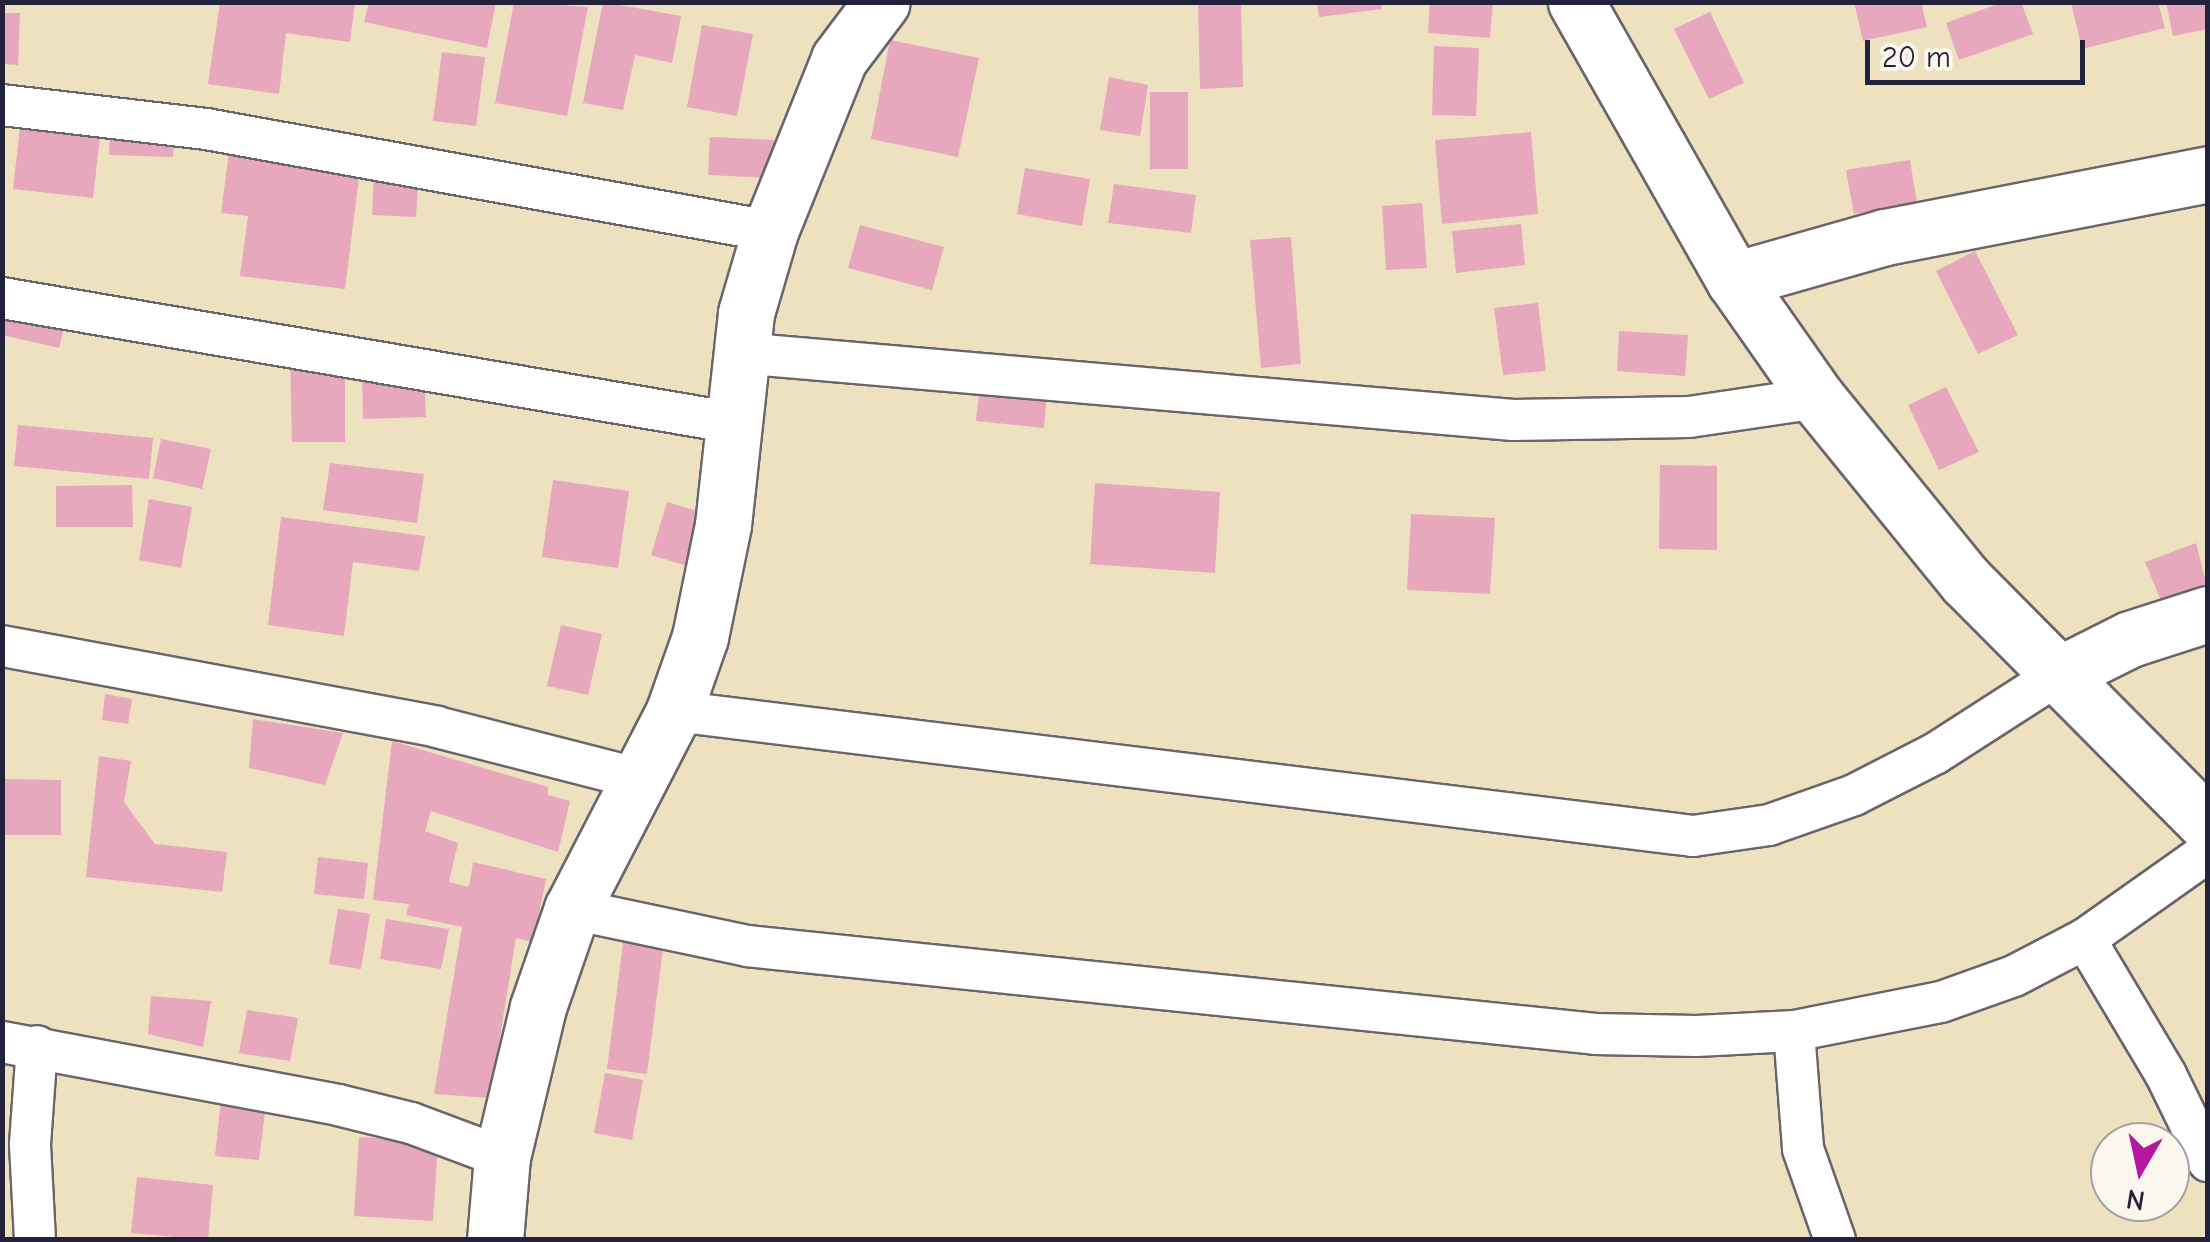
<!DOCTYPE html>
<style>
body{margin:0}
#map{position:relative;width:2210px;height:1242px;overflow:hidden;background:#eee1c0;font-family:"Comic Neue",sans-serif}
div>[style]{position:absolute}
.building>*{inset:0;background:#e7a7bd}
.roads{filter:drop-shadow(2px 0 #69656a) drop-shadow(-2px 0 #69656a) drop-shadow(0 2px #69656a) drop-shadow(0 -2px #69656a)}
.lane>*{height:40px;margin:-20px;padding:0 20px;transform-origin:20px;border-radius:20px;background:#fff}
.street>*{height:55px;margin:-27.5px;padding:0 27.5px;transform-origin:27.5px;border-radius:27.5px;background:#fff}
span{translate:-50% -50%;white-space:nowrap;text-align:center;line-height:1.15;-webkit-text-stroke:8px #fbf7ec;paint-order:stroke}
.frame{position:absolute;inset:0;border:5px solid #22223b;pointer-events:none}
.north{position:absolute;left:2090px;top:1122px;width:100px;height:100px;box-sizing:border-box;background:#fbf7ec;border:2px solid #a4a2a5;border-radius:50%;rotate:189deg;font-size:28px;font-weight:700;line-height:40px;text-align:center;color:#22223b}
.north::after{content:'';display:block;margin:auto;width:35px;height:45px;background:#b5179e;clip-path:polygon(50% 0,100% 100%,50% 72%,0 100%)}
.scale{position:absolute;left:1865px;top:40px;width:220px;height:45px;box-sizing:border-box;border:5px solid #22223b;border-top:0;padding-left:12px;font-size:30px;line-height:35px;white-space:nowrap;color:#22223b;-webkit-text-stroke:8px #fbf7ec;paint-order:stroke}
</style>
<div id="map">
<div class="building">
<i style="clip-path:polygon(220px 2px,355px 3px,350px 42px,286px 33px,279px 94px,208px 84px)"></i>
<i style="clip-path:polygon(369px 2px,496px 2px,487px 48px,364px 22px)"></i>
<i style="clip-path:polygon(514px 2px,588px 7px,567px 116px,495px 103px)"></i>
<i style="clip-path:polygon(603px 2px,681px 16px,672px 63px,635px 55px,623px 110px,583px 103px)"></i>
<i style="clip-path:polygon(1317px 2px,1381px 2px,1382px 9px,1319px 17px)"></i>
<i style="clip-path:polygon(1430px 2px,1493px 2px,1490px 38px,1428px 33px)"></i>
<i style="clip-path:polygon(1854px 2px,1921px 2px,1927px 27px,1863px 41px)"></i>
<i style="clip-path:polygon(2003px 2px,2021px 2px,2033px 34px,1959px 60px,1946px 23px)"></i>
<i style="clip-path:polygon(2071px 2px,2158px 2px,2165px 28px,2082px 49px)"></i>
<i style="clip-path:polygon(2166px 2px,2208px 2px,2208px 29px,2173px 36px)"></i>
<i style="clip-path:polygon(1241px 3px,1243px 87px,1200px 89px,1198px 5px)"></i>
<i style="clip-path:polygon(1710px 12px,1744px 83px,1709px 99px,1674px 29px)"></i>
<i style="clip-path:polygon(2px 13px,20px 13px,18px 65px,2px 64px)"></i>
<i style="clip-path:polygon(702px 25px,753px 34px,737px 116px,687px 107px)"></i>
<i style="clip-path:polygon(890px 40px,979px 58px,958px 157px,871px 139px)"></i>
<i style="clip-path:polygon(1434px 46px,1479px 48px,1476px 116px,1432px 115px)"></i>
<i style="clip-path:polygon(442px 52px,485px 57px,476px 126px,433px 121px)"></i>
<i style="clip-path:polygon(1109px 77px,1148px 85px,1140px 136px,1100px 130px)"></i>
<i style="clip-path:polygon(1150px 92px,1188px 92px,1188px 169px,1150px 169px)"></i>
<i style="clip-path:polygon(22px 110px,102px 119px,93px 198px,13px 189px)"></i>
<i style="clip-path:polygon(111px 114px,175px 117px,173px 157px,109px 155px)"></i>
<i style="clip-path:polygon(1531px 132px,1538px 214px,1442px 224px,1435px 140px)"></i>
<i style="clip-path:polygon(231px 137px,362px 153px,345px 289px,240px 276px,248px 216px,221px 213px)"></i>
<i style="clip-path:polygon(710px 137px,774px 140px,772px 178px,708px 175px)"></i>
<i style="clip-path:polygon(375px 155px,420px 157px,416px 217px,372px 215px)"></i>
<i style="clip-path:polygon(1910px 160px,1917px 203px,1854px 214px,1846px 170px)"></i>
<i style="clip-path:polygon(1025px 168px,1090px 179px,1082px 226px,1017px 214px)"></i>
<i style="clip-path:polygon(1114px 184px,1196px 195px,1191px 233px,1108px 223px)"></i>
<i style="clip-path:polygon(1422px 203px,1427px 268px,1386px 270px,1382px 206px)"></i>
<i style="clip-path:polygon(1521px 224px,1525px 265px,1456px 273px,1452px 231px)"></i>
<i style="clip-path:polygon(860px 225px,944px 247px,932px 290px,848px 268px)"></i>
<i style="clip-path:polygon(1291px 237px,1301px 364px,1261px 368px,1250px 240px)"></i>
<i style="clip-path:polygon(1975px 251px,2018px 335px,1978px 354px,1936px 271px)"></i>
<i style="clip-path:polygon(2px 287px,70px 303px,59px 348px,2px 335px)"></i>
<i style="clip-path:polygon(1538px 303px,1546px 371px,1503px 375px,1494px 308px)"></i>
<i style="clip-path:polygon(1619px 331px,1688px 335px,1685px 376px,1617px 371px)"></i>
<i style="clip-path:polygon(290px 355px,345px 355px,345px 442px,292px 442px)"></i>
<i style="clip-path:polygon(424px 373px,426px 417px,363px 419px,362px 376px)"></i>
<i style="clip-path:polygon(980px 383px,1047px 391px,1044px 428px,976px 421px)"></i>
<i style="clip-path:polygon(1946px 387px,1979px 452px,1939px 470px,1908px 405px)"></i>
<i style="clip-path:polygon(18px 425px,153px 438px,149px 479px,14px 466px)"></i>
<i style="clip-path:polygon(161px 439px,211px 449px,202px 489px,153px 478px)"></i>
<i style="clip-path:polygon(330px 463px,424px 474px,417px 523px,323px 510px)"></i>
<i style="clip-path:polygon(1660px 465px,1717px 466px,1717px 550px,1659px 549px)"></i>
<i style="clip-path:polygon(553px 480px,629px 491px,618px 568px,542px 557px)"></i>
<i style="clip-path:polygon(1095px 483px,1220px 492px,1215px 573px,1090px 564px)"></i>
<i style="clip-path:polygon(132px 485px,133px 527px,56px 527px,56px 486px)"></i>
<i style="clip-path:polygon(149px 499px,192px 507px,181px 568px,139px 560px)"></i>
<i style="clip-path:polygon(667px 502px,720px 518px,704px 571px,651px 555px)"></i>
<i style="clip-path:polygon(1411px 514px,1495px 518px,1490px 594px,1407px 590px)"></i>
<i style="clip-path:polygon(281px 517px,425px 536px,419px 571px,353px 562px,344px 636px,268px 625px)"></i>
<i style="clip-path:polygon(2196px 543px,2208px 591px,2164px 608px,2145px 562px)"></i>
<i style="clip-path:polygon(561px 625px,602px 634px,588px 695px,547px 686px)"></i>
<i style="clip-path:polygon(105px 694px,132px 699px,128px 724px,102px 720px)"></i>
<i style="clip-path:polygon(253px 719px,343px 733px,325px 785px,249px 768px)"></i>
<i style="clip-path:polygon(392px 741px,548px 787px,548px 795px,570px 801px,558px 852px,431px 811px,425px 831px,458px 843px,449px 882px,469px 887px,473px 862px,546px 879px,533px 942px,516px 938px,490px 1098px,434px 1094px,462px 927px,406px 915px,409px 904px,373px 900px)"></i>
<i style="clip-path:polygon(99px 756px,131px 761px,124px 802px,155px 844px,227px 852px,222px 892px,86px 877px)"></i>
<i style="clip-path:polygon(2px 779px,61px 780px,61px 835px,2px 835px)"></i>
<i style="clip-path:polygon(318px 857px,368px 863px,364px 899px,314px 894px)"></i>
<i style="clip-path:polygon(338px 909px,370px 914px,361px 969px,329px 964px)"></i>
<i style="clip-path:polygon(386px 919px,449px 929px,441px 969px,380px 959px)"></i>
<i style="clip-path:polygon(624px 935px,664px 941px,647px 1074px,607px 1069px)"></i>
<i style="clip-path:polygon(151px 996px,211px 1001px,203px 1047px,148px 1034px)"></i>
<i style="clip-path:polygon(247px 1010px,298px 1018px,290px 1061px,239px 1053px)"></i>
<i style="clip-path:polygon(605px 1073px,643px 1080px,632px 1140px,594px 1133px)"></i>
<i style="clip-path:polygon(222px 1091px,267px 1097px,259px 1160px,215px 1156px)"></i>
<i style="clip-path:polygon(359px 1137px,438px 1142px,433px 1221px,354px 1216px)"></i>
<i style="clip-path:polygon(137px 1177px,213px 1185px,208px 1240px,131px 1233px)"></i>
</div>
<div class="roads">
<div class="lane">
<i style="left:2px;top:105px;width:205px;rotate:6.7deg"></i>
<i style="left:206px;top:129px;width:573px;rotate:10.25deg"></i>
<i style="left:2px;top:298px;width:737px;rotate:9.68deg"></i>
<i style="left:740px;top:353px;width:776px;rotate:4.95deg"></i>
<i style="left:1513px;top:420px;width:176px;rotate:-1deg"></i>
<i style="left:1689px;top:417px;width:129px;rotate:-8.4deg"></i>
<i style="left:2px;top:646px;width:442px;rotate:10.5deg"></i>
<i style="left:437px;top:727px;width:209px;rotate:14.4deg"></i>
<i style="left:674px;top:711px;width:1027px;rotate:6.99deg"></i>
<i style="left:1693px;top:836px;width:77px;rotate:-8.2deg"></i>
<i style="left:1769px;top:825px;width:90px;rotate:-19.4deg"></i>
<i style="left:1854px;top:795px;width:92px;rotate:-27.1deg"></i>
<i style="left:1936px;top:753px;width:143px;rotate:-32.7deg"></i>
<i style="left:572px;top:909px;width:179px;rotate:11.9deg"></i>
<i style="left:747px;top:946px;width:853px;rotate:5.92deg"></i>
<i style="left:1595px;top:1034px;width:101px;rotate:1.1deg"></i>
<i style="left:1696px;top:1036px;width:98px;rotate:-2.9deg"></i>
<i style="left:1794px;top:1031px;width:150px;rotate:-11.2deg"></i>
<i style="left:1941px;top:1002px;width:77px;rotate:-19.6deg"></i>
<i style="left:2014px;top:976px;width:80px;rotate:-27.5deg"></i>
<i style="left:2085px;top:939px;width:151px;rotate:-35.3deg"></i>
<i style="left:2085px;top:939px;width:158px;rotate:59.2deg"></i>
<i style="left:2166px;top:1075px;width:96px;rotate:64deg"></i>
<i style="left:1794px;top:1031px;width:118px;rotate:85.6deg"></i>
<i style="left:1803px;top:1149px;width:96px;rotate:70.6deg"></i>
<i style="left:2px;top:1042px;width:342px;rotate:10.6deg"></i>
<i style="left:338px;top:1105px;width:75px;rotate:13.9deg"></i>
<i style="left:411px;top:1123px;width:97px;rotate:20.5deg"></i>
<i style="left:35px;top:1240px;width:96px;rotate:-93deg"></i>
<i style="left:30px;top:1144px;width:98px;rotate:-85.9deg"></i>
</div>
<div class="street">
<i style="left:1576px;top:2px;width:320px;rotate:60.4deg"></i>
<i style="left:1734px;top:280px;width:144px;rotate:54.9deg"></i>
<i style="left:1817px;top:398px;width:235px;rotate:50.9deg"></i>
<i style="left:1965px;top:580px;width:345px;rotate:45.2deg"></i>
<i style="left:1734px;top:280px;width:157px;rotate:-15.9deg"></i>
<i style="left:1885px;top:237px;width:329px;rotate:-11deg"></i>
<i style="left:2056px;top:676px;width:83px;rotate:-26.6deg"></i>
<i style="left:2130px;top:639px;width:82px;rotate:-17.8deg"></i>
<i style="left:495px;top:1240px;width:83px;rotate:-85.2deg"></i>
<i style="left:502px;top:1157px;width:154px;rotate:-76.5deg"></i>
<i style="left:538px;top:1007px;width:104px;rotate:-70.9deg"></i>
<i style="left:572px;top:909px;width:223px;rotate:-62.7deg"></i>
<i style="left:674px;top:711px;width:78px;rotate:-70.6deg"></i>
<i style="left:700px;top:637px;width:114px;rotate:-78.4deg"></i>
<i style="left:723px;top:525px;width:213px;rotate:-83.8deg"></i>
<i style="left:746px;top:313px;width:85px;rotate:-73.7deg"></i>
<i style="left:770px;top:231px;width:185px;rotate:-68.1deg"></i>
<i style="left:839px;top:59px;width:71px;rotate:-53deg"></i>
</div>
</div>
<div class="frame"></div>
<div class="north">N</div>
<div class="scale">20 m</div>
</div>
